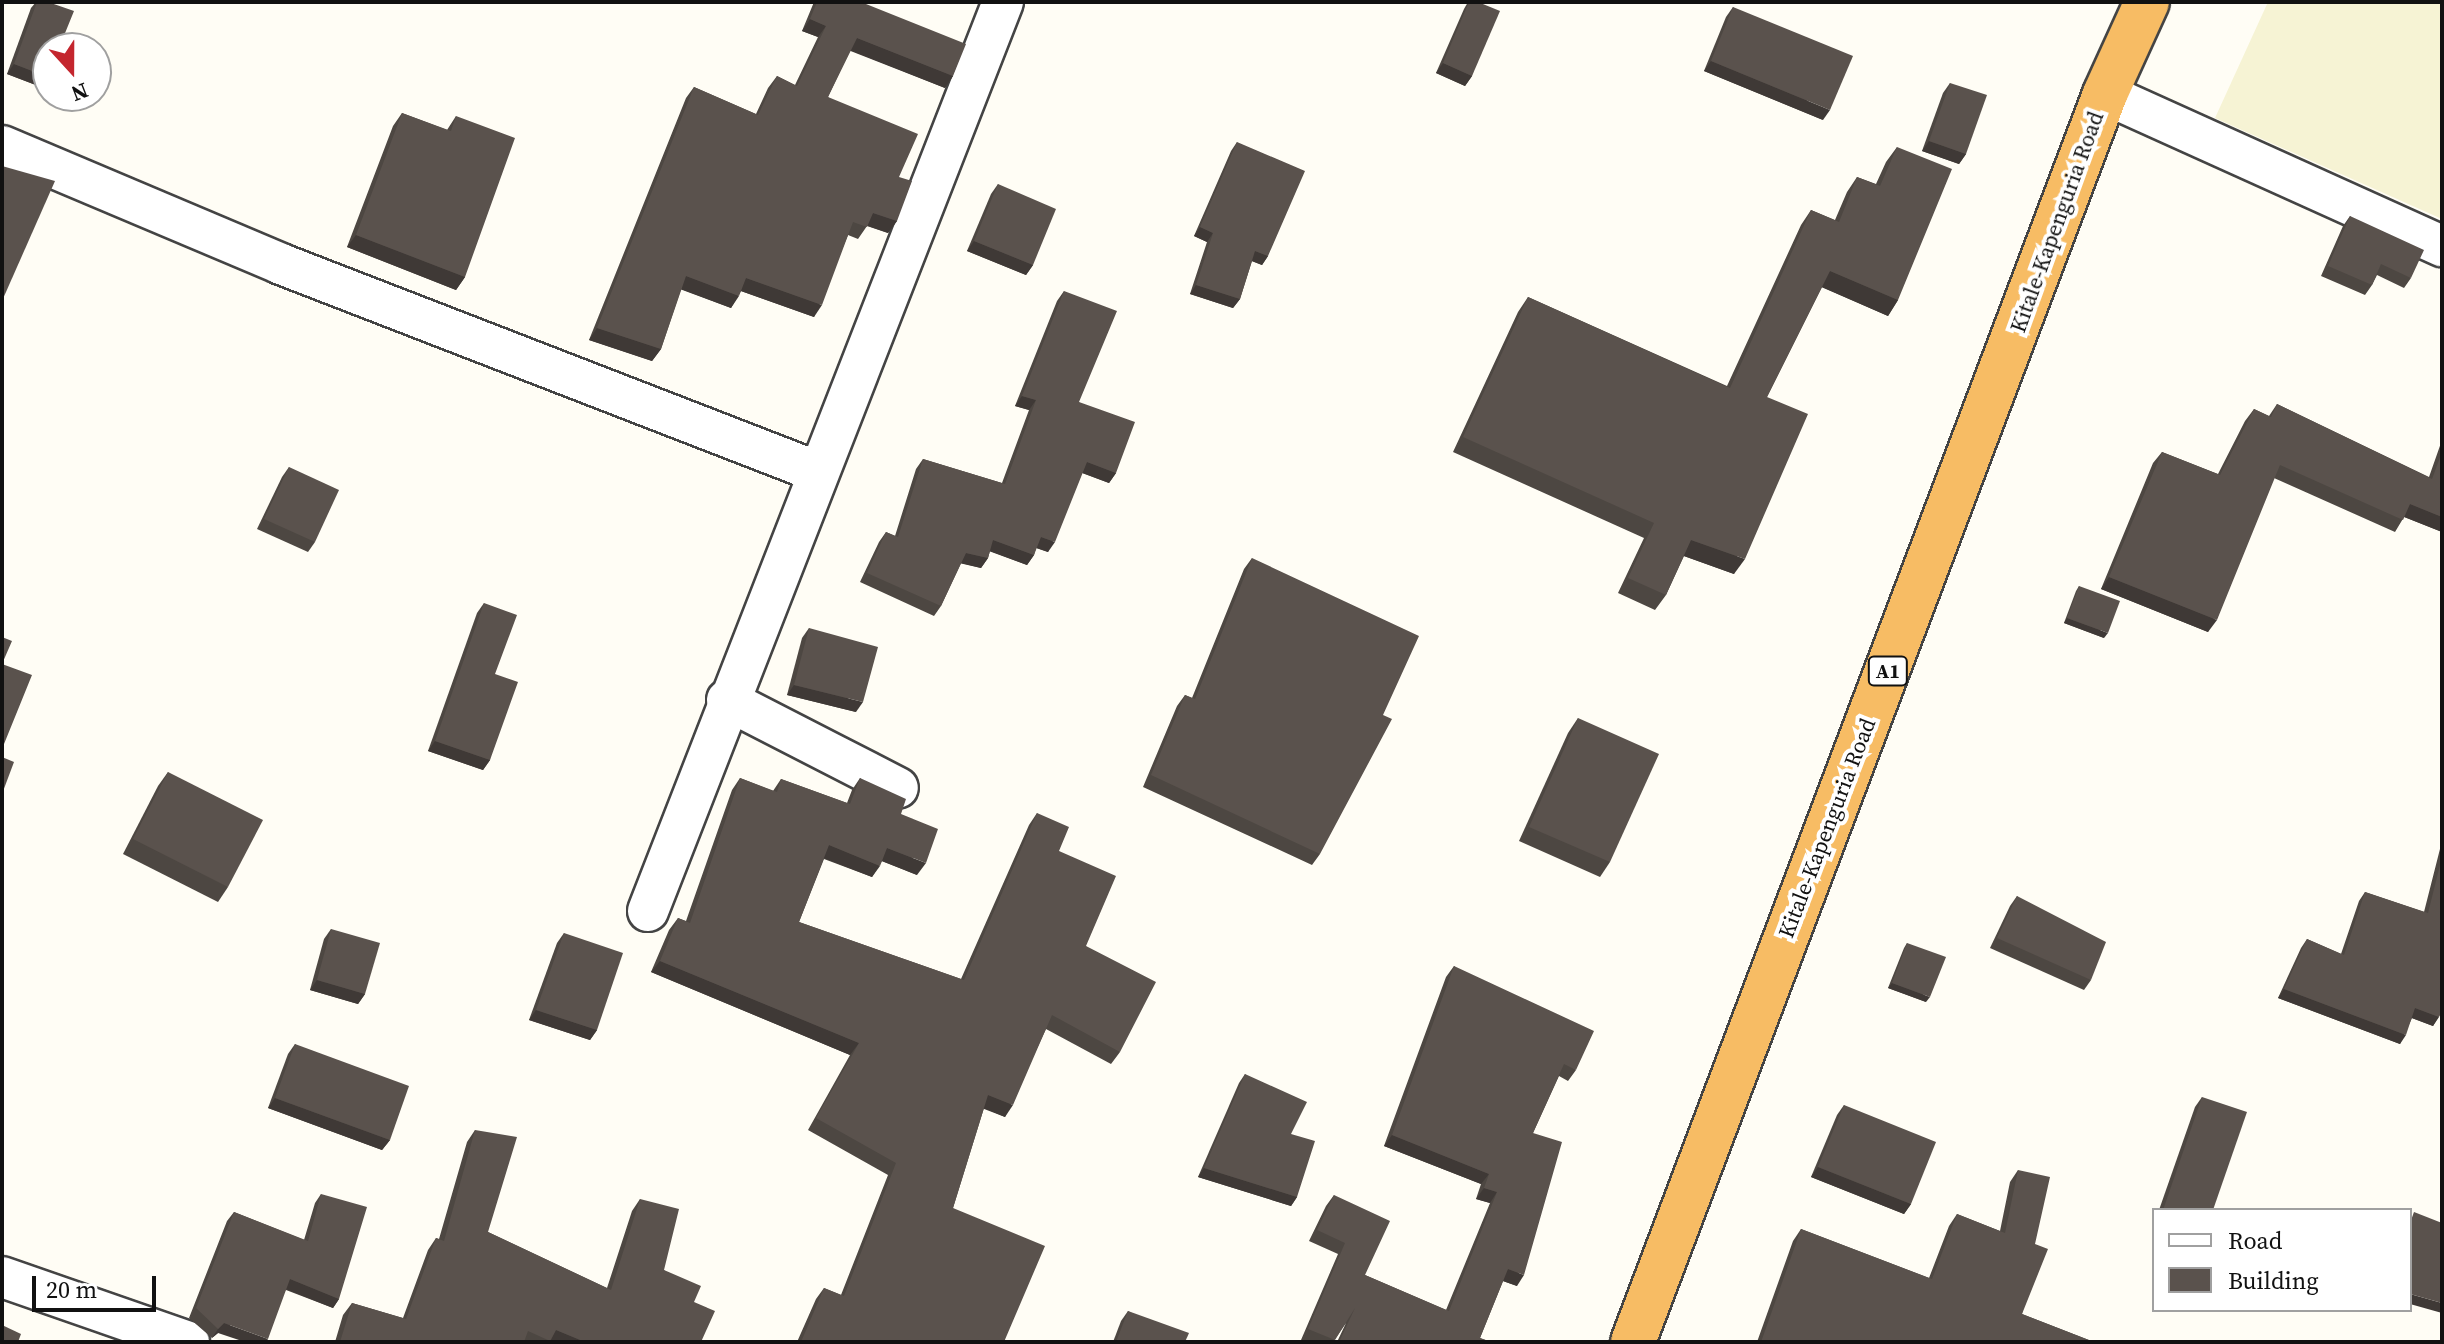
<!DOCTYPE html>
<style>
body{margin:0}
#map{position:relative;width:2444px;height:1344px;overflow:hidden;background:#fffdf5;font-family:"Source Serif 4",serif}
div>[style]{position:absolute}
.farmland>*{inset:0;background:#f6f3d4}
.roads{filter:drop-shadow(2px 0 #444) drop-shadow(-2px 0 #444) drop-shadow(0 2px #444) drop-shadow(0 -2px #444)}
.minor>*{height:40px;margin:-20px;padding:0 20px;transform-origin:20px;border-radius:20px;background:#fff}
.trunk>*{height:44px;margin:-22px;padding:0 22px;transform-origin:22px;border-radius:22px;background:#f7bc64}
.wall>*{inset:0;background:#4d4742}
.shaded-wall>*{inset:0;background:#3f3936}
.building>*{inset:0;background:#5a524d}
span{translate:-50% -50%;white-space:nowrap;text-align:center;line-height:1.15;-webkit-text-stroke:8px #fff;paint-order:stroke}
.shield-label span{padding:2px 6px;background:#fff;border:2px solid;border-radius:6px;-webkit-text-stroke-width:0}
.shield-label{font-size:20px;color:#111;font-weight:700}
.street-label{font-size:22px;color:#111}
.frame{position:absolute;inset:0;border:4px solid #111;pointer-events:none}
.legend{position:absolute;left:2152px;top:1208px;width:260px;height:104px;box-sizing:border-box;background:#fff;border:2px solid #a0a0a0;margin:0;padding:10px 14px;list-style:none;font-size:24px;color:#111}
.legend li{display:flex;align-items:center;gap:16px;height:40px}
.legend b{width:40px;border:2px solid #a0a0a0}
.north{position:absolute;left:32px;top:32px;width:80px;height:80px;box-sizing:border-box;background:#fff;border:2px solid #a0a0a0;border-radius:50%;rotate:159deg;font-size:22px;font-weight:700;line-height:32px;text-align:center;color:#111}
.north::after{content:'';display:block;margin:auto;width:28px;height:36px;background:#c4262e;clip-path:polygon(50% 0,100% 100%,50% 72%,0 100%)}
.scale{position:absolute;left:32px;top:1276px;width:124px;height:36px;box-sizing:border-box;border:4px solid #111;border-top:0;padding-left:10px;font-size:24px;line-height:28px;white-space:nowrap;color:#111;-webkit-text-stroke:6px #fff;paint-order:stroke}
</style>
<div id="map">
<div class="farmland">
<i style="clip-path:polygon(2268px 2px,2442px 2px,2442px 219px,2215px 118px)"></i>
</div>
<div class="roads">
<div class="minor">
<i style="left:2105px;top:94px;width:370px;rotate:24.3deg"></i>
<i style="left:2px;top:146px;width:303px;rotate:22.9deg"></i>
<i style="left:281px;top:264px;width:576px;rotate:21.17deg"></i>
<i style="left:727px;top:700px;width:192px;rotate:27.2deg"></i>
<i style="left:648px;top:911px;width:976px;rotate:-68.67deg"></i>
<i style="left:2px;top:1277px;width:198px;rotate:19.2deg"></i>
</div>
<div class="trunk">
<i style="left:1633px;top:1342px;width:1334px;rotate:-69.28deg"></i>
<i style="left:2105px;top:94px;width:101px;rotate:-65.5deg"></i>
</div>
</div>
<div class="wall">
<i style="clip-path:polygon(36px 2px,48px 2px,41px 87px,7px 74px,31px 8px)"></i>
<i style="clip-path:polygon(814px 2px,861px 2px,953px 76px,945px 88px,850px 50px,828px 97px,899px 177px,897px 221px,888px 233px,867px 226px,858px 239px,848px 235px,814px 317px,741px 291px,731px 308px,681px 289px,661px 349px,652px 361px,589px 340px,686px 98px,694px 87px,756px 114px,768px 88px,777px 76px,795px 85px,818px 37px,802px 31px)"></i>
<i style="clip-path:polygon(1468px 2px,1478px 2px,1472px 76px,1465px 86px,1436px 73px,1464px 9px)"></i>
<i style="clip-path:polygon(1733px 7px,1823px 120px,1704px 71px,1726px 17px)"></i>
<i style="clip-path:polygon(1950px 83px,1966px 154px,1959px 164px,1922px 151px,1943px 93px)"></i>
<i style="clip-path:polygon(402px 113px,447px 130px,456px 116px,465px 277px,456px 290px,347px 247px,393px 126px)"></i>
<i style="clip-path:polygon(1237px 142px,1268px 256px,1262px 265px,1252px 261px,1240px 299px,1233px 308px,1190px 294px,1207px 242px,1194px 236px,1231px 151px)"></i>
<i style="clip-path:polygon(1897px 147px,1898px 300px,1888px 316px,1822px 287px,1767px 397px,1734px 574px,1684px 556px,1666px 595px,1655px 610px,1618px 593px,1644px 538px,1453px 452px,1518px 312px,1528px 297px,1727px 386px,1801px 225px,1811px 210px,1835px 220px,1847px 192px,1857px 177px,1876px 184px,1886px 162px)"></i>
<i style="clip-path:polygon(998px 184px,1033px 265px,1026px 275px,967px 251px,991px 194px)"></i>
<i style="clip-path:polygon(2350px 216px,2411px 278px,2404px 288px,2377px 275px,2372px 285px,2365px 295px,2321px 276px,2343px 226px)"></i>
<i style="clip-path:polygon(1064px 291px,1079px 402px,1116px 473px,1109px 483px,1082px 473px,1048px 552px,1036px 548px,1034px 555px,1027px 565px,990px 551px,988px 558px,981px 568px,961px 563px,941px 606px,934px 616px,860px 582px,879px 542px,886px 532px,895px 536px,916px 469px,923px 459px,1002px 483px,1029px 410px,1015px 406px,1057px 301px)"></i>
<i style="clip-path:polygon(2277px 404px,2429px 477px,2442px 440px,2442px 532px,2404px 517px,2395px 532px,2274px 478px,2208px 632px,2101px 589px,2153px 463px,2162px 452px,2218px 474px,2245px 421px,2254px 409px,2269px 416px)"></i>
<i style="clip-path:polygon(289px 467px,315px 542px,308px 552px,257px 529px,282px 477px)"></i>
<i style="clip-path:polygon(1252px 558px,1320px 854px,1312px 865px,1143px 787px,1177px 706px,1185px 695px,1192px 698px,1244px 569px)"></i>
<i style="clip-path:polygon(2079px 586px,2104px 638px,2064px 623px,2076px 591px)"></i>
<i style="clip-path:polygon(484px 603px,495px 674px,490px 760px,483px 770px,428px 751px,477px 613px)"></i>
<i style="clip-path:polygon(809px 628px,856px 712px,787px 695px,802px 638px)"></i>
<i style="clip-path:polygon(1578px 718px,1610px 862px,1600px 877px,1519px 841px,1568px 733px)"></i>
<i style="clip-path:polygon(168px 772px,228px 887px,218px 902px,123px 854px,158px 786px)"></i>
<i style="clip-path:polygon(740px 778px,773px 791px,781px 779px,847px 803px,852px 790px,860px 778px,901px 814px,917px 875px,882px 861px,872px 877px,824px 859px,799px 922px,961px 979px,1029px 825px,1037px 813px,1059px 851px,1086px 946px,1120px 1052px,1111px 1064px,1046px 1029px,1005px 1117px,984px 1108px,953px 1208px,1004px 1342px,797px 1342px,816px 1299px,824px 1288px,841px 1295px,888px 1175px,808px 1130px,850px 1055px,651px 972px,669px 930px,678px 918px,686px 921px,732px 790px)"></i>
<i style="clip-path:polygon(2442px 841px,2442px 1011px,2433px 1026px,2412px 1018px,2400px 1044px,2278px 998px,2301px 948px,2307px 939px,2341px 954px,2359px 901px,2365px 892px,2424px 912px)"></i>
<i style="clip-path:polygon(2017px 896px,2091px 980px,2084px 990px,1990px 948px,2010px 906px)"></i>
<i style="clip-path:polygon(331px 929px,365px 994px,358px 1004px,310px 990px,324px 939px)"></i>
<i style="clip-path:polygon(564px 933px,597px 1030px,590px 1040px,529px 1020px,557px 943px)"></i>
<i style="clip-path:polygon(1907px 943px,1926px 1002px,1888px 988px,1904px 948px)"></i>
<i style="clip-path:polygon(1454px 966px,1576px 1070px,1568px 1081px,1559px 1076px,1533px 1133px,1517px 1286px,1503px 1281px,1480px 1338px,1491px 1342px,1337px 1342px,1346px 1323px,1333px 1342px,1306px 1342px,1301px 1340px,1338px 1254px,1309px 1241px,1326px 1206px,1334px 1195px,1365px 1275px,1446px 1310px,1490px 1203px,1476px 1199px,1481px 1184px,1384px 1146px,1446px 977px)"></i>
<i style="clip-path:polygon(295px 1044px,390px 1140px,382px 1150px,268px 1108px,288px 1054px)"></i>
<i style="clip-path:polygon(1245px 1074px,1291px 1134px,1297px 1197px,1291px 1206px,1198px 1177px,1239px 1083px)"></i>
<i style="clip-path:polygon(2202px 1097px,2213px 1210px,2159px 1210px,2195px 1107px)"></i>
<i style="clip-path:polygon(1844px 1105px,1911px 1204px,1904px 1214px,1811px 1177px,1837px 1115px)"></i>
<i style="clip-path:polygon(475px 1130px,488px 1232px,607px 1288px,632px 1211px,640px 1199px,664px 1270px,694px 1302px,701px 1342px,335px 1342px,343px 1315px,352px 1303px,403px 1318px,428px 1250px,436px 1238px,439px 1239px,467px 1142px)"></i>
<i style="clip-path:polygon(2018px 1170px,2035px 1244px,2022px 1314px,2094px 1342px,1757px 1342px,1793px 1241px,1801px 1229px,1929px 1278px,1949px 1226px,1957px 1214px,2000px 1231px,2010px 1182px)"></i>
<i style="clip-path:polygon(321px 1194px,339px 1299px,333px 1308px,286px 1290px,218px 1333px,212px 1338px,189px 1318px,227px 1221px,234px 1212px,304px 1240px,315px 1203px)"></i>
<i style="clip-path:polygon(1128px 1311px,1185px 1342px,1113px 1342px,1121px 1321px)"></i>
</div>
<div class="shaded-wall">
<i style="clip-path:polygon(810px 19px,826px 26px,818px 37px,802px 31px)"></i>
<i style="clip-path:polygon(857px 38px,953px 76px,945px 88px,848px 50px)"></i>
<i style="clip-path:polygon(1711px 61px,1830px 110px,1823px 120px,1704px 71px)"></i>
<i style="clip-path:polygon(1443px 63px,1472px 76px,1465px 86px,1436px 73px)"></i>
<i style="clip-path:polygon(14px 64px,48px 77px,41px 87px,7px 74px)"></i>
<i style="clip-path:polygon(1929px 141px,1966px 154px,1959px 164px,1922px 151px)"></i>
<i style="clip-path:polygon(873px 213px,897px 221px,888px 233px,865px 225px)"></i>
<i style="clip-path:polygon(1200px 227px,1213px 233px,1207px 242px,1194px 236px)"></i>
<i style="clip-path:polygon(356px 235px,465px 277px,456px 290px,347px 247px)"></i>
<i style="clip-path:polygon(974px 241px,1033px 265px,1026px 275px,967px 251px)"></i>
<i style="clip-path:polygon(1255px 251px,1268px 256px,1262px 265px,1249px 260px)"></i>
<i style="clip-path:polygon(1830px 271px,1898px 300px,1888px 316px,1819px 286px)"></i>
<i style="clip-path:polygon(686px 276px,739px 296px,731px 308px,677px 288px)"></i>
<i style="clip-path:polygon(746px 278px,822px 305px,814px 317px,738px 290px)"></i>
<i style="clip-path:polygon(1196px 285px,1240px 299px,1233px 308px,1190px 294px)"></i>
<i style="clip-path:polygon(597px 328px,661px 349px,652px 361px,589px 340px)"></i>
<i style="clip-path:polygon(1022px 396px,1036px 400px,1029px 410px,1015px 406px)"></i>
<i style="clip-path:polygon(1087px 462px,1116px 473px,1109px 483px,1080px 472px)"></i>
<i style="clip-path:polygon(2410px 504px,2442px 517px,2442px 532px,2402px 516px)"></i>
<i style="clip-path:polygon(1041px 537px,1055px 542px,1048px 552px,1034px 547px)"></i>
<i style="clip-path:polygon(993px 540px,1034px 555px,1027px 565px,986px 550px)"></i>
<i style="clip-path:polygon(1691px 540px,1745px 559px,1734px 574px,1681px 555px)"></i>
<i style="clip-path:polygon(966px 553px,988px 558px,981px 568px,959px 563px)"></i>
<i style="clip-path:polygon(2109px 577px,2217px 620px,2208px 632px,2101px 589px)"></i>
<i style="clip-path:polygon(2067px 618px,2108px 633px,2104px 638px,2064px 623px)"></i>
<i style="clip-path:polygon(794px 685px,863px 702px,856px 712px,787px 695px)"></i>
<i style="clip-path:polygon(435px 741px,490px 760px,483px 770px,428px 751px)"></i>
<i style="clip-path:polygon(829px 845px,880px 866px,872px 877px,821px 857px)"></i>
<i style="clip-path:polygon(887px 848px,926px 863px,917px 875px,879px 860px)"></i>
<i style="clip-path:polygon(660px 961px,859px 1043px,850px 1055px,651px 972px)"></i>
<i style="clip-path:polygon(317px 980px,365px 994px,358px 1004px,310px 990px)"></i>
<i style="clip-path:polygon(1892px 983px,1930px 997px,1926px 1002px,1888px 988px)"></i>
<i style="clip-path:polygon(2284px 989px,2406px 1035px,2400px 1044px,2278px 998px)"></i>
<i style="clip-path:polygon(2415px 1008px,2439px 1017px,2433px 1026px,2409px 1017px)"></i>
<i style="clip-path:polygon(536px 1010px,597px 1030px,590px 1040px,529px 1020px)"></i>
<i style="clip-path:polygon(988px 1095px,1013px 1105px,1005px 1117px,979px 1107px)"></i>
<i style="clip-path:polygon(275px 1098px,390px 1140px,382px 1150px,268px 1108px)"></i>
<i style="clip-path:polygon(1392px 1135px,1489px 1174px,1481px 1184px,1384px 1146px)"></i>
<i style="clip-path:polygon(1818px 1167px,1911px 1204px,1904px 1214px,1811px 1177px)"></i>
<i style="clip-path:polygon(1204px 1168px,1297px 1197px,1291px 1206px,1198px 1177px)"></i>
<i style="clip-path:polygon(1484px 1188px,1497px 1192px,1490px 1203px,1476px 1199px)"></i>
<i style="clip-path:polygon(1508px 1269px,1524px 1275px,1517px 1286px,1500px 1280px)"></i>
<i style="clip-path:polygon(290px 1279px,339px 1299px,333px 1308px,283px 1288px)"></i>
<i style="clip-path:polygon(2410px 1294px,2442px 1303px,2442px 1313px,2410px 1304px)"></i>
<i style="clip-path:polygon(224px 1323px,268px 1339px,266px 1342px,245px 1342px,218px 1333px,212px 1338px,218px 1329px)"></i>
<i style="clip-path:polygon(556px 1330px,585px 1342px,550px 1342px)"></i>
</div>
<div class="building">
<i style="clip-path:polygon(37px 2px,48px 2px,74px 11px,59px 48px,48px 48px,48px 77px,14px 64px)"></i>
<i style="clip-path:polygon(817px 2px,861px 2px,966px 44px,953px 76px,857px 38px,828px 97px,918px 134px,899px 177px,912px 181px,897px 221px,873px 213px,867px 227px,853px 222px,822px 305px,746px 278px,739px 296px,686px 276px,661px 349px,597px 328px,694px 87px,758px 115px,777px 76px,797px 86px,826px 26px,810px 19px)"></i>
<i style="clip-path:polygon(1469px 2px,1478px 2px,1500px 11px,1472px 76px,1443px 63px)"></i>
<i style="clip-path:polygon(1733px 7px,1853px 56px,1830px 110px,1711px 61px)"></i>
<i style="clip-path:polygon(1950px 83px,1987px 95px,1966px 154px,1929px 141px)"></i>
<i style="clip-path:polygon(402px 113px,451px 131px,456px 116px,515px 138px,465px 277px,356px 235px)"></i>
<i style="clip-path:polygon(1237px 142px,1305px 171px,1268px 256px,1255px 251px,1240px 299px,1196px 285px,1213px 233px,1200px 227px)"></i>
<i style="clip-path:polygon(1897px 147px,1952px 169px,1898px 300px,1830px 271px,1767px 397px,1808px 414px,1745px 559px,1691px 540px,1666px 595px,1628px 578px,1654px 523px,1463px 437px,1528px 297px,1730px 388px,1811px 210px,1839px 222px,1857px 177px,1880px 186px)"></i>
<i style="clip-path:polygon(2px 166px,55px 181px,2px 301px)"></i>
<i style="clip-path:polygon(998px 184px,1056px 209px,1033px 265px,974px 241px)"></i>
<i style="clip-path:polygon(2350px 216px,2424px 250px,2411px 278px,2381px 264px,2372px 285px,2328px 266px)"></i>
<i style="clip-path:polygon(1064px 291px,1117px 311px,1079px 402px,1135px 422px,1116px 473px,1087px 462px,1055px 542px,1041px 537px,1034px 555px,993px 540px,988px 558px,966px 553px,941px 606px,867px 573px,886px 532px,898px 537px,923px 459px,1005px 484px,1036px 400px,1022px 396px)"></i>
<i style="clip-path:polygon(2277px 404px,2432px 479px,2442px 452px,2442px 517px,2410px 504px,2403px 520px,2280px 465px,2217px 620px,2109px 577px,2162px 452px,2220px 475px,2254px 409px,2271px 417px)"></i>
<i style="clip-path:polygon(289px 467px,339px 490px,315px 542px,264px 519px)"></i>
<i style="clip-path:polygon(1252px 558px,1419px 636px,1383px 715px,1392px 719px,1320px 854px,1151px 775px,1185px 695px,1195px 699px)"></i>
<i style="clip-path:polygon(2079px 586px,2120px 601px,2108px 633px,2067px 618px)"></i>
<i style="clip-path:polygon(484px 603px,517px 615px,495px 674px,518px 682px,490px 760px,435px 741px)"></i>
<i style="clip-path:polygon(809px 628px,878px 647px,863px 702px,794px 685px)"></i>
<i style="clip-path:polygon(2px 637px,12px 641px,2px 664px,32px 675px,2px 749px)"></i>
<i style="clip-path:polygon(1578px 718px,1659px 754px,1610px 862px,1529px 827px)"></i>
<i style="clip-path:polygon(2px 757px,14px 762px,2px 794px)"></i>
<i style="clip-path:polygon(168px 772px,263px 820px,228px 887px,133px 839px)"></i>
<i style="clip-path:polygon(740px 778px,777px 792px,781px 779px,850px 804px,860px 778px,906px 799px,901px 814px,938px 829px,926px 863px,887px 848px,880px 866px,829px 845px,799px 922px,964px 980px,1037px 813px,1069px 827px,1059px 851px,1116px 876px,1086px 946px,1156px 982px,1120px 1052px,1052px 1015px,1013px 1105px,988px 1095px,953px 1208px,1045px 1246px,1004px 1342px,801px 1342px,824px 1288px,844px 1296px,896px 1163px,816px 1118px,859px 1043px,660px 961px,678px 918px,690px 923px)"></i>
<i style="clip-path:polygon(2442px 857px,2442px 1011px,2439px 1017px,2415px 1008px,2406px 1035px,2284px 989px,2307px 939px,2344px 955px,2365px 892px,2428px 913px)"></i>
<i style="clip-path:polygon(2017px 896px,2106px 942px,2091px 980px,1997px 938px)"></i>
<i style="clip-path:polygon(331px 929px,380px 943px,365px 994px,317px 980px)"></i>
<i style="clip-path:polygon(564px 933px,623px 953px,597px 1030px,536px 1010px)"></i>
<i style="clip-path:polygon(1907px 943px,1946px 957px,1930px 997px,1892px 983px)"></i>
<i style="clip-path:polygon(1454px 966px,1594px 1031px,1576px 1070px,1564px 1064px,1533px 1133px,1562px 1142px,1524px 1275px,1508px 1269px,1480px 1338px,1491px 1342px,1339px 1342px,1355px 1308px,1335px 1340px,1308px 1329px,1345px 1243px,1317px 1230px,1334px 1195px,1390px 1221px,1365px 1275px,1449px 1311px,1497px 1192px,1484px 1188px,1489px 1174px,1392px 1135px)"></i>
<i style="clip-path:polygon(295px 1044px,409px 1086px,390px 1140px,275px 1098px)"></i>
<i style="clip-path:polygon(1245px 1074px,1307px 1102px,1291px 1134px,1315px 1141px,1297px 1197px,1204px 1168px)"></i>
<i style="clip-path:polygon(2202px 1097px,2247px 1112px,2213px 1210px,2163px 1210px)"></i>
<i style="clip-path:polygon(1844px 1105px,1936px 1142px,1911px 1204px,1818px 1167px)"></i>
<i style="clip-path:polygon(475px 1130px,517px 1137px,488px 1232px,611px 1290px,640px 1199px,679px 1209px,664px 1270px,701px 1286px,694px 1302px,715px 1311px,701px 1342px,585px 1342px,556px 1330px,550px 1341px,528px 1331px,524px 1342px,340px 1342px,352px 1303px,406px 1319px,436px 1238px,444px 1241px)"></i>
<i style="clip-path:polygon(2018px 1170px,2050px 1177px,2035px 1244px,2048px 1249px,2022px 1314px,2094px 1342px,1761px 1342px,1801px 1229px,1932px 1279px,1957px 1214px,2005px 1233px)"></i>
<i style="clip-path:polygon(321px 1194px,367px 1207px,339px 1299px,290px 1279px,268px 1339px,224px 1323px,218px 1329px,196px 1308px,234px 1212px,308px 1241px)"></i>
<i style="clip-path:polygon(2414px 1212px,2442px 1223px,2442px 1303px,2410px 1294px,2410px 1223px)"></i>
<i style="clip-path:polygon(1128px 1311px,1189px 1333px,1185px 1342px,1116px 1342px)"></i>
<i style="clip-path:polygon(2px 1325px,21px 1334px,18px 1342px,2px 1342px)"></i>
</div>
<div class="shield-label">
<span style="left:1888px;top:671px">A1</span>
</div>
<div class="street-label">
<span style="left:2057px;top:222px;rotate:-70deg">Kitale-Kapenguria Road</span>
<span style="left:1827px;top:828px;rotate:-69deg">Kitale-Kapenguria Road</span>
</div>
<div class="frame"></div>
<ul class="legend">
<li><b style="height:10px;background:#fff"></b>Road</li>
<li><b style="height:22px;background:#5a524d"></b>Building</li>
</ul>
<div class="north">N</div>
<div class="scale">20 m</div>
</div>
